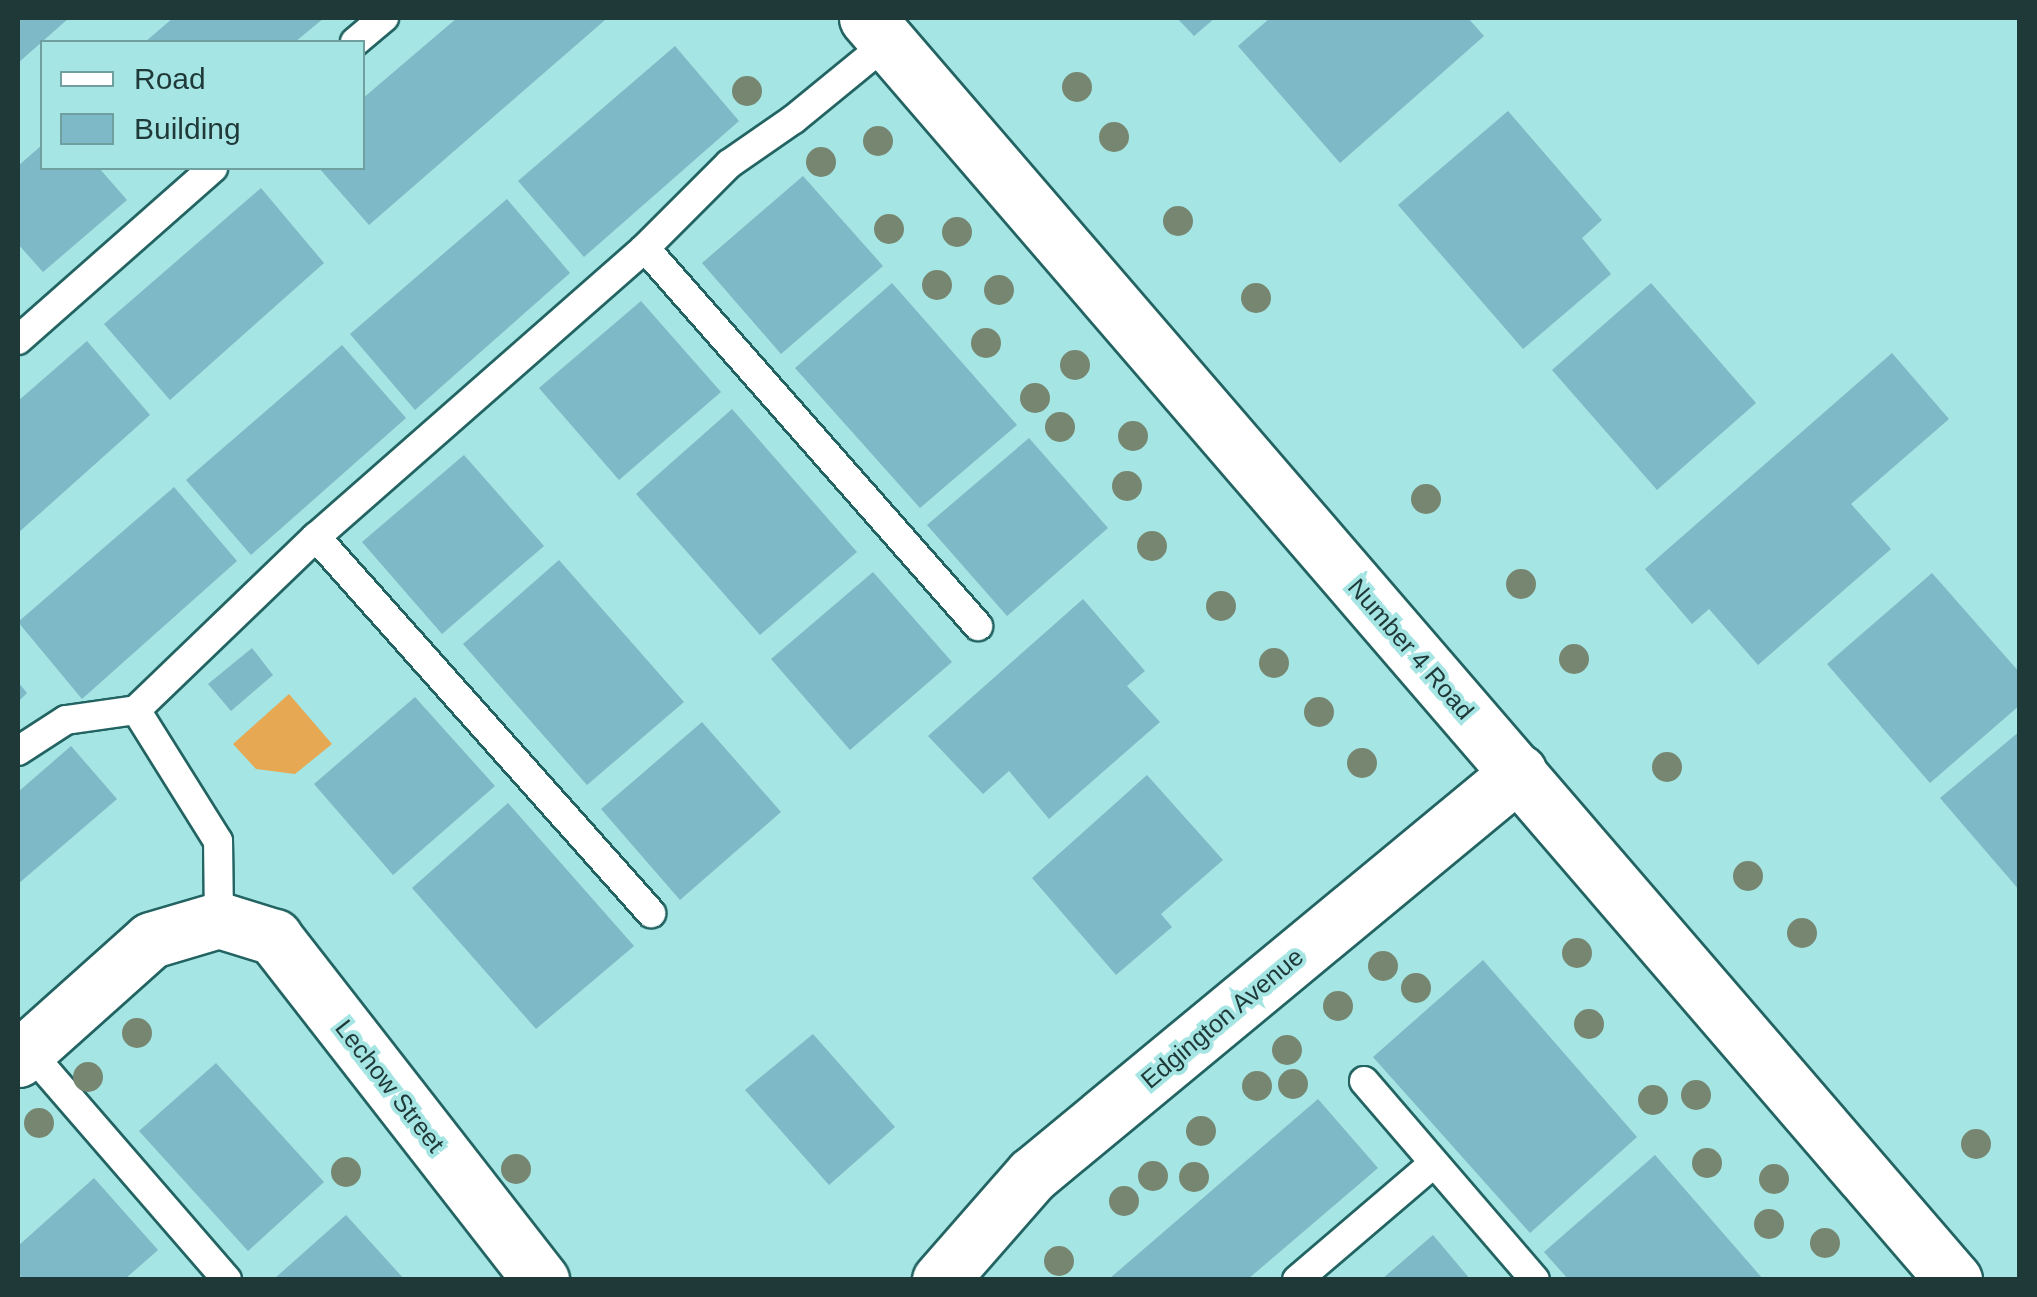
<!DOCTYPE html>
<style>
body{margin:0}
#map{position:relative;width:2037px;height:1297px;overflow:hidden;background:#a5e5e3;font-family:Arial,sans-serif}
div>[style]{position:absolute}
.green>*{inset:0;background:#e6a853}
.building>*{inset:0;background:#7db9c7}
.roads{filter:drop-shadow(2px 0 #236463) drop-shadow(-2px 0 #236463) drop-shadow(0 2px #236463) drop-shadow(0 -2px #236463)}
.lane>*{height:28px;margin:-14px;padding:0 14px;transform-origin:14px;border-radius:14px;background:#fff}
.street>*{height:55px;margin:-27.5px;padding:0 27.5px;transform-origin:27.5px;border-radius:27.5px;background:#fff}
.secondary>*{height:55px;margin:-27.5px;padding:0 27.5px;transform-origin:27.5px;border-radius:27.5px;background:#fff}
.trees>*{width:30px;height:30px;margin:-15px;border-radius:50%;background:#778670}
span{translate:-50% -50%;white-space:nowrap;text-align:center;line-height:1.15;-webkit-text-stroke:8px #a5e5e3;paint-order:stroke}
.street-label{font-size:25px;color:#1f3938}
.frame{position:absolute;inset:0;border:20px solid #1f3938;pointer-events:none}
.legend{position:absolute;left:40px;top:40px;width:325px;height:130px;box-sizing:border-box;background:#a5e5e3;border:2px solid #6fa09f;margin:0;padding:12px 18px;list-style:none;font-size:30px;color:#1f3938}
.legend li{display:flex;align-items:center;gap:20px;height:50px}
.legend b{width:50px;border:2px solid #6fa09f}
</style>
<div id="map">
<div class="green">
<i style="clip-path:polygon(289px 694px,332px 744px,295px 774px,256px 769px,233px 744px)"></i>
</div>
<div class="building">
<i style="clip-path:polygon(18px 18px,69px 18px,18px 63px)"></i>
<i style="clip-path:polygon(173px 18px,324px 18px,295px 42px,145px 42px)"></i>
<i style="clip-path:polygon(457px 18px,605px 20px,369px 225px,319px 168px,362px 168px,362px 99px)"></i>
<i style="clip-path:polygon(1177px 18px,1215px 18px,1194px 36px)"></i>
<i style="clip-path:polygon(1270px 18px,1468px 18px,1484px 36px,1340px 163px,1238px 46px)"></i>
<i style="clip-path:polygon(675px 46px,739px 121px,584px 257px,518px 181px)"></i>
<i style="clip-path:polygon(1508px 111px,1602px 220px,1582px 238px,1611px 274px,1523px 349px,1398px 205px)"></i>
<i style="clip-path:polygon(42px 145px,42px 168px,99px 168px,127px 200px,43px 272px,18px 244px,18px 166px)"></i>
<i style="clip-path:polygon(803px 176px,883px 266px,781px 354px,702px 263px)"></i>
<i style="clip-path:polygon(261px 188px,324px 263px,170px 400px,104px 324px)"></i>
<i style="clip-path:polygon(507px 199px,570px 273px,415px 410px,350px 334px)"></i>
<i style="clip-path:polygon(892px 283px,1017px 425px,920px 508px,795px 368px)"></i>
<i style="clip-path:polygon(1651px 283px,1756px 403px,1657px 490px,1552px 370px)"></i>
<i style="clip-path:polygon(641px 301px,721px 392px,619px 480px,539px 388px)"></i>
<i style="clip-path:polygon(87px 341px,150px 415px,18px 533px,18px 401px)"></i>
<i style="clip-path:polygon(342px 345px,406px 418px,251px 555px,186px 480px)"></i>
<i style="clip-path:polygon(1892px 353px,1949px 419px,1851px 504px,1891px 549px,1758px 665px,1709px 609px,1692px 624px,1645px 569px)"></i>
<i style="clip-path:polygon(732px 409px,857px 552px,760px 635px,636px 494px)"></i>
<i style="clip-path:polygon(1029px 438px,1108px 528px,1007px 616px,927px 525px)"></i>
<i style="clip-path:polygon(464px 455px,544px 546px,442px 634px,362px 542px)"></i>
<i style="clip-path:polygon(174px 487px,237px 561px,82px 699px,18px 622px)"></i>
<i style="clip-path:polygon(559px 560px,684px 702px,587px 785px,463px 644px)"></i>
<i style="clip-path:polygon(873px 572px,952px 662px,850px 750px,771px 659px)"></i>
<i style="clip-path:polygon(1932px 573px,2020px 673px,2020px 705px,1930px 783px,1827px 664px)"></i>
<i style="clip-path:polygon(1083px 599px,1145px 671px,1127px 686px,1160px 722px,1049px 819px,1009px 771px,983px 794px,928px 736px)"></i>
<i style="clip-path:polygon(252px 648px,273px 675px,231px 711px,208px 684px)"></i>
<i style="clip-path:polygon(18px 682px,27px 693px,18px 702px)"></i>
<i style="clip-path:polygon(415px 697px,495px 786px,393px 875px,314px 784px)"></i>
<i style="clip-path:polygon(702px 722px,781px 812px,680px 900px,601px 809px)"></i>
<i style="clip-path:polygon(2020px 731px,2020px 891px,1940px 798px)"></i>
<i style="clip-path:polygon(71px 746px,117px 799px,18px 884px,18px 792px)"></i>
<i style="clip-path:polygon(1147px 775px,1223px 860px,1161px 914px,1172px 927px,1116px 975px,1032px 878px)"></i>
<i style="clip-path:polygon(508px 803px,634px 946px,536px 1029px,412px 888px)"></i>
<i style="clip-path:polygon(1483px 960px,1637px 1137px,1530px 1233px,1373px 1057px)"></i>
<i style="clip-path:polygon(813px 1034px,895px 1127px,829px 1185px,745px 1090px)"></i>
<i style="clip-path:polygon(216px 1063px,324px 1182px,248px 1251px,139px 1131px)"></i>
<i style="clip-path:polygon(1318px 1099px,1378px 1168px,1248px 1279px,1109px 1279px)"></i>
<i style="clip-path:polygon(1655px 1155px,1763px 1279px,1568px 1279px,1544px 1252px)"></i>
<i style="clip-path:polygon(94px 1178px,158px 1250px,125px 1279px,23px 1279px,18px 1274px,18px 1246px)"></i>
<i style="clip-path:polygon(346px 1215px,404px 1279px,274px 1279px)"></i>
<i style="clip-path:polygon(1433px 1235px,1470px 1279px,1382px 1279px)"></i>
</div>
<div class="roads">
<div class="lane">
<i style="left:355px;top:42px;width:38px;rotate:-40deg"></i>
<i style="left:645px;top:248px;width:504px;rotate:48.62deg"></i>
<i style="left:18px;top:340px;width:260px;rotate:-41.4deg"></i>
<i style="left:316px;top:537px;width:504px;rotate:48.3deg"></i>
<i style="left:18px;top:751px;width:57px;rotate:-32.9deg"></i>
<i style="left:66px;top:720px;width:71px;rotate:-8.1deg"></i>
<i style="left:219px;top:920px;width:79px;rotate:-90.7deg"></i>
<i style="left:218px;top:841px;width:155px;rotate:-122deg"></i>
<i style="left:136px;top:710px;width:250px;rotate:-43.9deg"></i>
<i style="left:316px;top:537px;width:438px;rotate:-41.3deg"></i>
<i style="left:645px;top:248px;width:119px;rotate:-45deg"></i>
<i style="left:729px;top:164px;width:79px;rotate:-34.7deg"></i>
<i style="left:794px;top:119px;width:122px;rotate:-39.3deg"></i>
<i style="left:28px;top:1050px;width:304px;rotate:49.1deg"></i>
<i style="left:1364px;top:1081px;width:262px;rotate:49.3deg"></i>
<i style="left:1297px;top:1280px;width:179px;rotate:-40.5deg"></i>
</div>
<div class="street">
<i style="left:18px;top:1059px;width:178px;rotate:-41.8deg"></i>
<i style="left:151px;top:940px;width:71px;rotate:-16.4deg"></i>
<i style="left:219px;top:920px;width:58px;rotate:17.2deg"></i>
<i style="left:274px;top:937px;width:435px;rotate:52.1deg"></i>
<i style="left:940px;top:1280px;width:140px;rotate:-48.8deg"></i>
<i style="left:1032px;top:1175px;width:632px;rotate:-39.61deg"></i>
</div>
<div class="secondary">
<i style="left:867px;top:18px;width:1666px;rotate:49.26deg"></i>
</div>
</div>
<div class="trees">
<i style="left:1077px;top:87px"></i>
<i style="left:747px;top:91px"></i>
<i style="left:1114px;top:137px"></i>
<i style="left:878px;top:141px"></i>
<i style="left:821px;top:162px"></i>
<i style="left:1178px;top:221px"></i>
<i style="left:889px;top:229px"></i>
<i style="left:957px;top:232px"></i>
<i style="left:937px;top:285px"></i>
<i style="left:999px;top:290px"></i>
<i style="left:1256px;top:298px"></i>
<i style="left:986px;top:343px"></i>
<i style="left:1075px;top:365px"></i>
<i style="left:1035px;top:398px"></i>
<i style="left:1060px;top:427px"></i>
<i style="left:1133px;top:436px"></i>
<i style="left:1127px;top:486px"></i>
<i style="left:1426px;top:499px"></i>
<i style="left:1152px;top:546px"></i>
<i style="left:1521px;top:584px"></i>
<i style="left:1221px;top:606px"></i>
<i style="left:1574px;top:659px"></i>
<i style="left:1274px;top:663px"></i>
<i style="left:1319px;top:712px"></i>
<i style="left:1362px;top:763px"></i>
<i style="left:1667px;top:767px"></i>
<i style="left:1748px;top:876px"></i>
<i style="left:1802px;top:933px"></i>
<i style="left:1577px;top:953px"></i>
<i style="left:1383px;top:966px"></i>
<i style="left:1416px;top:988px"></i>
<i style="left:1338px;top:1006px"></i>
<i style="left:1589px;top:1024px"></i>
<i style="left:137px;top:1033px"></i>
<i style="left:1287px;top:1050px"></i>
<i style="left:88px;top:1077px"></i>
<i style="left:1293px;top:1084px"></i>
<i style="left:1257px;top:1086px"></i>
<i style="left:1696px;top:1095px"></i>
<i style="left:1653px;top:1100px"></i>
<i style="left:39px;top:1123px"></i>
<i style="left:1201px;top:1131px"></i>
<i style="left:1976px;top:1144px"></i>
<i style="left:1707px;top:1163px"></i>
<i style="left:516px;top:1169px"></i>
<i style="left:346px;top:1172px"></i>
<i style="left:1153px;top:1176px"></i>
<i style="left:1194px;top:1177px"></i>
<i style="left:1774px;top:1179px"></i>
<i style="left:1124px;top:1201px"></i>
<i style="left:1769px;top:1224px"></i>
<i style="left:1825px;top:1243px"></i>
<i style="left:1059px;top:1261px"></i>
</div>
<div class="street-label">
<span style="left:1411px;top:649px;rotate:49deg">Number 4 Road</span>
<span style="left:1222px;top:1018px;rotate:-40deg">Edgington Avenue</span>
<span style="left:390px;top:1086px;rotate:52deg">Lechow Street</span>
</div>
<div class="frame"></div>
<ul class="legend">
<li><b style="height:12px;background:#fff"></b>Road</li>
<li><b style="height:28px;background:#7db9c7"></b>Building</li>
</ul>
</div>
